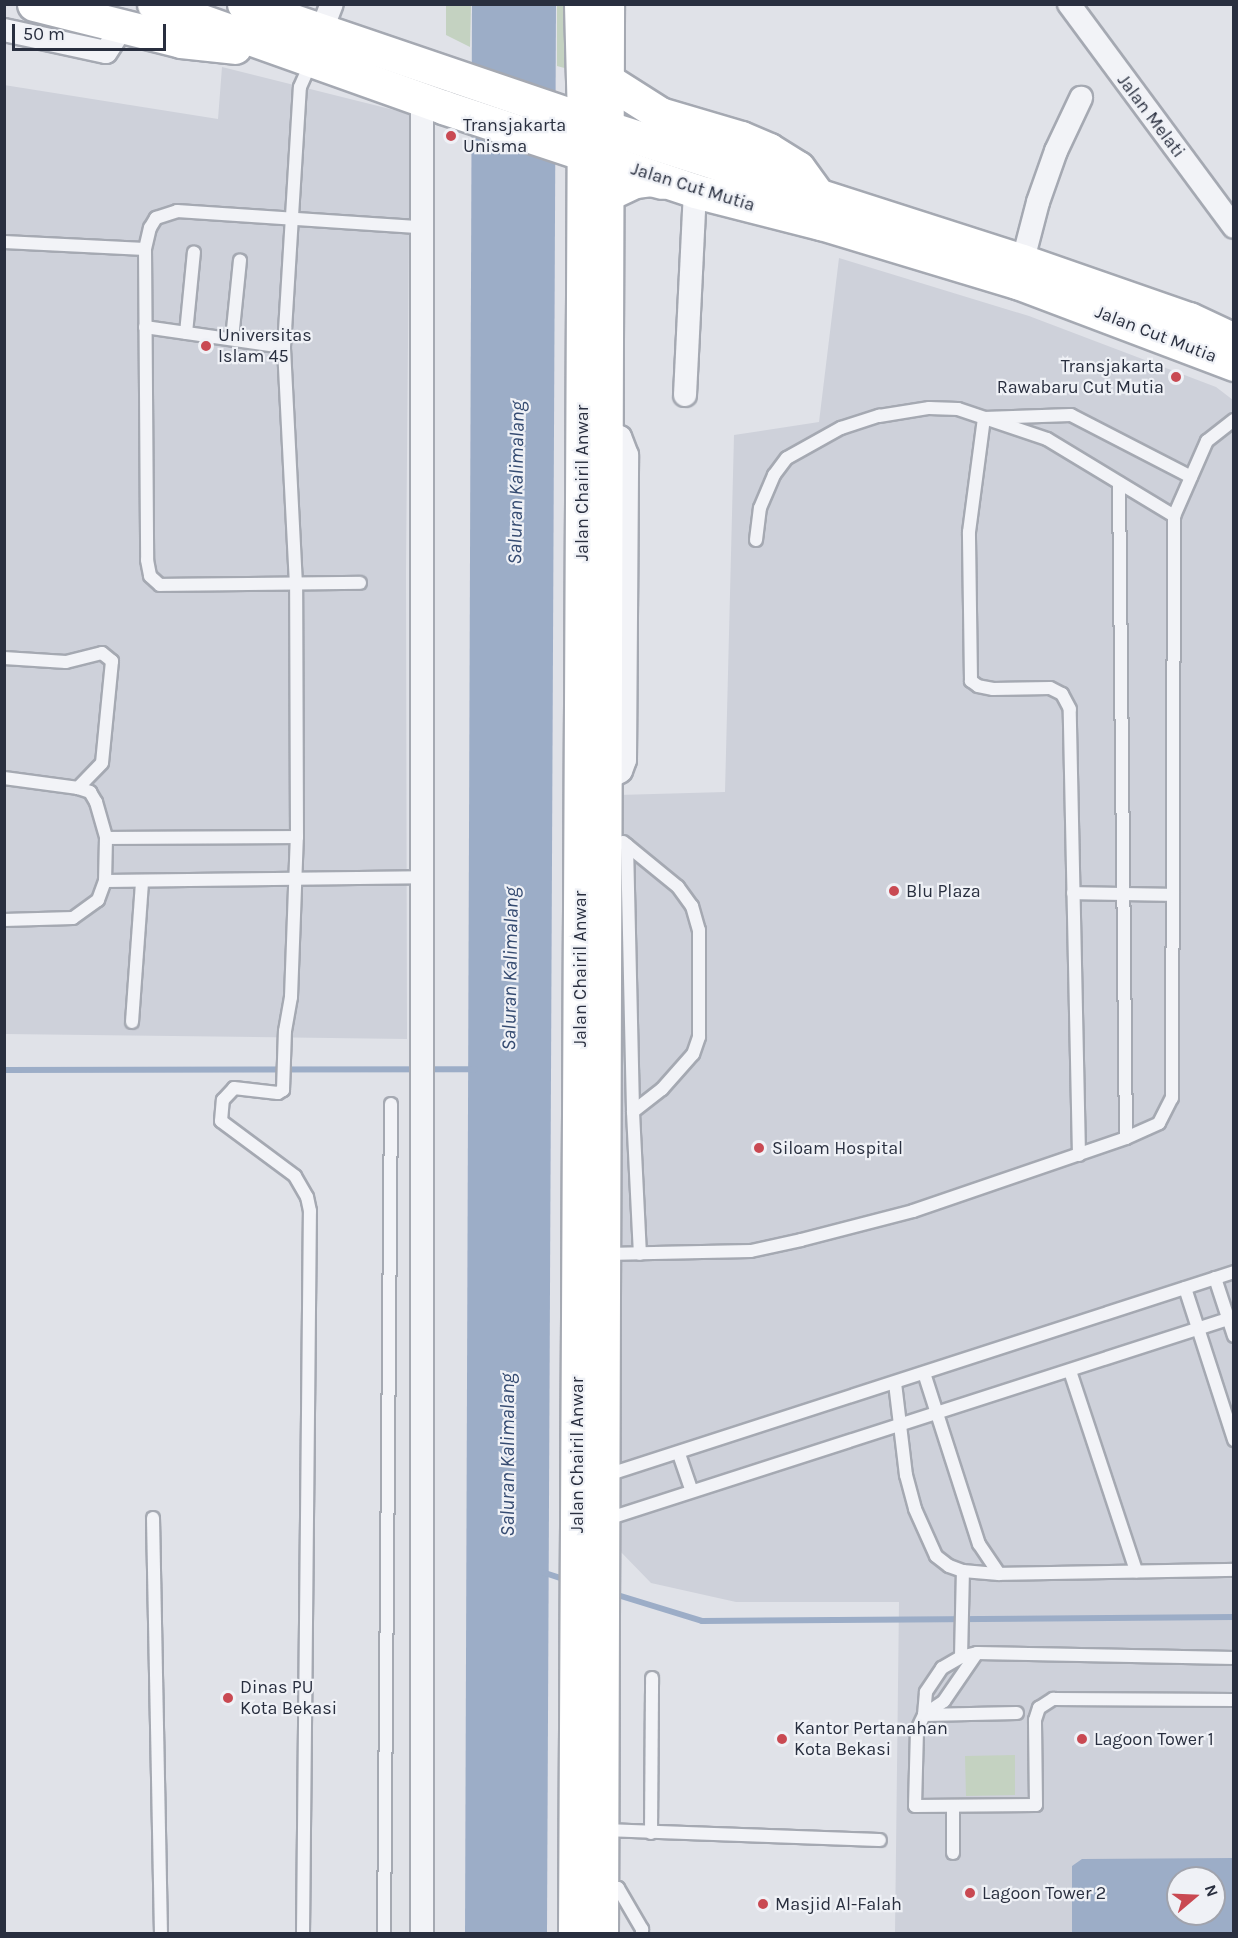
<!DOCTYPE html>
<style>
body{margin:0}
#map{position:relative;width:1238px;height:1938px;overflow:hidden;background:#e0e2e8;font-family:Karla,sans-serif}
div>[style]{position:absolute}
.built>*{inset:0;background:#ced1da}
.green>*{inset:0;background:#c4d2c1}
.water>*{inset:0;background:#9cadc7}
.stream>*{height:6px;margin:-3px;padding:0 3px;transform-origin:3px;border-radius:3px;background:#9cadc7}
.roads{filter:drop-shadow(2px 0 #a5a9b2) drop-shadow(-2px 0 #a5a9b2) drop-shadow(0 2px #a5a9b2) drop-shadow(0 -2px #a5a9b2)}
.service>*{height:12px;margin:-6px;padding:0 6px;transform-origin:6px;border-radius:6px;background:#f2f3f7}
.minor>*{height:22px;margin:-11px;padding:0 11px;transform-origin:11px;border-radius:11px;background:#f2f3f7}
.primary>*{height:33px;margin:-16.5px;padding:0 16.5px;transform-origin:16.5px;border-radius:16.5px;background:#fff}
.trunk>*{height:33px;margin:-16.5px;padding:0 16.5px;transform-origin:16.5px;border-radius:16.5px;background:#fff}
.dots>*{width:16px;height:16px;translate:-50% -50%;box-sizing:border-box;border:3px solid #eff1f6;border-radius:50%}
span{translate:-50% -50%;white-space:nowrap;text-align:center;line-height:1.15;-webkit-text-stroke:4.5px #eff1f6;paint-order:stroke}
.street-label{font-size:18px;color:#292f3f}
.poi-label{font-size:18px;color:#292f3f}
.left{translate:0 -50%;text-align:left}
.right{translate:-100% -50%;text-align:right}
.water-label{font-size:20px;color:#354b71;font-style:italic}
.frame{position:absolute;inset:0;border:6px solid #292f3f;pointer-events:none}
.north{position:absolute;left:1166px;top:1866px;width:60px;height:60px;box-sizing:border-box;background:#eff1f6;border:2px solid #a0a3ad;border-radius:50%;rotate:71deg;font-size:16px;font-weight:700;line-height:24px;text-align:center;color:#292f3f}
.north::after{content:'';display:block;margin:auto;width:21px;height:27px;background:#c94952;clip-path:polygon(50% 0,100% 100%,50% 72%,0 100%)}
.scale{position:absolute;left:12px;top:24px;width:154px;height:27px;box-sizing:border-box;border:3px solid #292f3f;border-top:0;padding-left:8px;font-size:18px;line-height:21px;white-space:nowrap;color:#292f3f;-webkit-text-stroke:4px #eff1f6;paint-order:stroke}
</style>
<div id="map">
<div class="built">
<i style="clip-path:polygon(222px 67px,410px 114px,406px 573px,407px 1039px,5px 1034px,4px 85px,218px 119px)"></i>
<i style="clip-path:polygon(evenodd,839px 258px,1029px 316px,1216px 387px,1233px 400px,1233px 1933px,895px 1933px,899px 1602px,736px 1602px,651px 1583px,618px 1549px,618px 795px,725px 792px,734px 435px,819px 422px,839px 258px,1178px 1878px,1214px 1878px,1214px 1914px,1178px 1914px,1178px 1878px)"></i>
</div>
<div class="green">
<i style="clip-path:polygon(446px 5px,471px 5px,470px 47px,446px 35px)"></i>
<i style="clip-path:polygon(557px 5px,581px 5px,583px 73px,557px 66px)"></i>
<i style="clip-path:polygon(1015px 1755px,1015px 1795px,966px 1796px,965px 1756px)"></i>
</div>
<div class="water">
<i style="clip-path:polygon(556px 4px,547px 1933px,465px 1934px,472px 5px)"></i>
<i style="clip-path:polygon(evenodd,1233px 1858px,1233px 1933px,1072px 1933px,1072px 1866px,1082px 1859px,1233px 1858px,1178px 1878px,1214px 1878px,1214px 1914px,1178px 1914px,1178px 1878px)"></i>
</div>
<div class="stream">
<i style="left:4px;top:1070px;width:471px;rotate:-0.1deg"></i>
<i style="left:542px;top:1572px;width:26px;rotate:18deg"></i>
<i style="left:611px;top:1593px;width:95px;rotate:17.1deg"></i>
<i style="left:702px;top:1621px;width:532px;rotate:-0.43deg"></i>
</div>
<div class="roads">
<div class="service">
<i style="left:4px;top:242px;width:141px;rotate:2.8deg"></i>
<i style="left:145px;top:249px;width:22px;rotate:-77deg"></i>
<i style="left:150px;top:228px;width:12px;rotate:-59deg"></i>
<i style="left:156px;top:218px;width:22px;rotate:-18deg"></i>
<i style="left:177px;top:211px;width:244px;rotate:3.8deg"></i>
<i style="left:145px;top:249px;width:311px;rotate:89.6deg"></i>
<i style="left:147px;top:560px;width:16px;rotate:79deg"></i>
<i style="left:150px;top:576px;width:13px;rotate:42deg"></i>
<i style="left:160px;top:585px;width:200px;rotate:-0.6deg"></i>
<i style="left:145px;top:327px;width:140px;rotate:8.2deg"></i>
<i style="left:186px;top:333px;width:81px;rotate:-84.4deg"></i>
<i style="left:232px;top:339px;width:79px;rotate:-84.2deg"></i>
<i style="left:1119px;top:483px;width:655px;rotate:89.39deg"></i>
<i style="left:756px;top:540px;width:32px;rotate:-83deg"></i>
<i style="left:760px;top:508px;width:36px;rotate:-67deg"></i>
<i style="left:774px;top:475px;width:21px;rotate:-53deg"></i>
<i style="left:787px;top:458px;width:62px;rotate:-29.1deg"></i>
<i style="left:841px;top:428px;width:40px;rotate:-18deg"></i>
<i style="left:879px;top:416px;width:51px;rotate:-9.1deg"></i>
<i style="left:929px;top:408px;width:29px;rotate:2deg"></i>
<i style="left:958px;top:409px;width:94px;rotate:18.6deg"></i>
<i style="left:1047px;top:439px;width:149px;rotate:31.2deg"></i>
<i style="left:4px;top:658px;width:62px;rotate:3.7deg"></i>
<i style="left:66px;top:662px;width:37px;rotate:-14deg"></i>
<i style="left:102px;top:653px;width:13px;rotate:39deg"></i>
<i style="left:112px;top:661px;width:102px;rotate:95.6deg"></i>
<i style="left:102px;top:763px;width:35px;rotate:134deg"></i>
<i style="left:4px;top:778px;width:75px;rotate:7.7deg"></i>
<i style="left:78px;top:788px;width:13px;rotate:18deg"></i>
<i style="left:90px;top:792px;width:12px;rotate:59deg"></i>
<i style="left:96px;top:802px;width:37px;rotate:74deg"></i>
<i style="left:106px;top:838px;width:43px;rotate:91.3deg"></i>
<i style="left:105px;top:881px;width:316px;rotate:-0.7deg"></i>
<i style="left:106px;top:838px;width:191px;rotate:-0.3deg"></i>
<i style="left:623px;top:842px;width:71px;rotate:39.3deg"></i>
<i style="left:678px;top:887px;width:24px;rotate:54deg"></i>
<i style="left:692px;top:906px;width:25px;rotate:74deg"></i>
<i style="left:699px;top:930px;width:107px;rotate:90deg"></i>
<i style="left:699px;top:1037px;width:18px;rotate:109deg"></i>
<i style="left:693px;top:1054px;width:47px;rotate:131.5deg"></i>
<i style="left:662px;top:1089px;width:37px;rotate:142deg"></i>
<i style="left:627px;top:845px;width:267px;rotate:88.7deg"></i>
<i style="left:633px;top:1112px;width:142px;rotate:87.2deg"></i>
<i style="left:1073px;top:893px;width:100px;rotate:1.1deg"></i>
<i style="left:4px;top:920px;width:69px;rotate:-1.7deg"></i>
<i style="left:73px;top:918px;width:31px;rotate:-36deg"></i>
<i style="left:98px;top:900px;width:20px;rotate:-70deg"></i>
<i style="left:132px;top:1022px;width:140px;rotate:-85.9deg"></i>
<i style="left:1079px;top:1155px;width:446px;rotate:-91.2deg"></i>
<i style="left:1070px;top:709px;width:17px;rotate:-118deg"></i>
<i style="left:1062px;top:694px;width:13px;rotate:-153deg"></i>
<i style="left:1050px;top:688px;width:57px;rotate:179deg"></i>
<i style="left:993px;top:689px;width:15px;rotate:-169deg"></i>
<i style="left:978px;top:686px;width:9px;rotate:-144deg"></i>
<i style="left:971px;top:681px;width:149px;rotate:-90.8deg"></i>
<i style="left:969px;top:532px;width:115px;rotate:-82.5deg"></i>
<i style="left:984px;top:418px;width:87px;rotate:-2deg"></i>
<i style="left:1071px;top:415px;width:135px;rotate:27.3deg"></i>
<i style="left:605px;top:1254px;width:146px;rotate:-1.2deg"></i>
<i style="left:751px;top:1251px;width:51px;rotate:-12.4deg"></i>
<i style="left:801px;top:1240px;width:116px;rotate:-14.5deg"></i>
<i style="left:913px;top:1211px;width:225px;rotate:-18.9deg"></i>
<i style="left:1126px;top:1138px;width:36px;rotate:-24deg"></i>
<i style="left:1159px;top:1123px;width:28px;rotate:-63deg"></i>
<i style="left:1172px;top:1098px;width:582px;rotate:-89.8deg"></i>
<i style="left:1174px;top:516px;width:82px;rotate:-66.3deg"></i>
<i style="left:1207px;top:441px;width:34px;rotate:-38deg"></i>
<i style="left:1215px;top:1278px;width:61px;rotate:71.9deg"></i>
<i style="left:1185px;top:1288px;width:160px;rotate:72.1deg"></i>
<i style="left:1070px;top:1371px;width:211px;rotate:71.7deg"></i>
<i style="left:924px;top:1373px;width:180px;rotate:72.2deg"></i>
<i style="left:979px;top:1544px;width:36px;rotate:56deg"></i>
<i style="left:895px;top:1383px;width:93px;rotate:83.2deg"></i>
<i style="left:906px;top:1475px;width:35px;rotate:75deg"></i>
<i style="left:915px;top:1509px;width:51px;rotate:65.9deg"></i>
<i style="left:936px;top:1556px;width:16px;rotate:38deg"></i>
<i style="left:949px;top:1566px;width:15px;rotate:20deg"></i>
<i style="left:963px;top:1571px;width:36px;rotate:5deg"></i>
<i style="left:999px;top:1574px;width:235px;rotate:-1deg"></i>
<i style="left:679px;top:1454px;width:39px;rotate:71deg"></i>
<i style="left:604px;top:1476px;width:662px;rotate:-17.94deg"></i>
<i style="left:153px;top:1518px;width:416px;rotate:88.9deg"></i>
<i style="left:604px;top:1520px;width:662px;rotate:-17.86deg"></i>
<i style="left:961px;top:1657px;width:86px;rotate:-88.7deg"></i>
<i style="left:1234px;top:1658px;width:257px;rotate:-178.9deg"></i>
<i style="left:977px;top:1653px;width:16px;rotate:166deg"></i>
<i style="left:961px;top:1657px;width:22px;rotate:150deg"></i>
<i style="left:942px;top:1668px;width:29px;rotate:124deg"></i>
<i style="left:926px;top:1692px;width:23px;rotate:95deg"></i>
<i style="left:924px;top:1715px;width:17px;rotate:115deg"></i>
<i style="left:917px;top:1730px;width:76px;rotate:91.5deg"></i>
<i style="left:915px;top:1806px;width:121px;rotate:-0.5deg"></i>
<i style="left:1036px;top:1805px;width:85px;rotate:-90.7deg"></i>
<i style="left:1035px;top:1720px;width:13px;rotate:-72deg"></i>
<i style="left:1039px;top:1708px;width:17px;rotate:-33deg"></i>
<i style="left:1053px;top:1699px;width:181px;rotate:0.3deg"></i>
<i style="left:925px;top:1714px;width:23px;rotate:-34deg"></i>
<i style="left:944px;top:1701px;width:58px;rotate:-55.5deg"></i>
<i style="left:924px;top:1715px;width:93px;rotate:-1.2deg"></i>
<i style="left:603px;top:1830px;width:277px;rotate:2.1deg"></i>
<i style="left:651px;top:1833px;width:155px;rotate:-89.6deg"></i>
<i style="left:953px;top:1853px;width:47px;rotate:-90deg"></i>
<i style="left:603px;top:1889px;width:15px;rotate:-4deg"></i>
<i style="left:618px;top:1888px;width:48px;rotate:59.7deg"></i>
<i style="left:642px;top:1929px;width:5px;rotate:90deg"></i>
<i style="left:303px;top:1934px;width:723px;rotate:-89.45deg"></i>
<i style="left:310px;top:1211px;width:14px;rotate:-102deg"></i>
<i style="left:307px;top:1197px;width:24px;rotate:-120deg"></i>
<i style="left:295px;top:1176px;width:92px;rotate:-143.4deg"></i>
<i style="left:221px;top:1121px;width:21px;rotate:-85deg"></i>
<i style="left:223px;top:1100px;width:16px;rotate:-47deg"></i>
<i style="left:234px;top:1088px;width:44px;rotate:6.5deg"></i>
<i style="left:278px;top:1093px;width:6px;rotate:-31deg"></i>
<i style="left:283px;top:1090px;width:59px;rotate:-88.1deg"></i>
<i style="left:285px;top:1031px;width:35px;rotate:-80deg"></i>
<i style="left:291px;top:997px;width:160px;rotate:-87.9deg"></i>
<i style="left:297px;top:837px;width:252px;rotate:-90.2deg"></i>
<i style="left:296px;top:585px;width:238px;rotate:-92.9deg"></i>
<i style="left:284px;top:347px;width:260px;rotate:-86.5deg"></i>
<i style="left:300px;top:87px;width:27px;rotate:-66deg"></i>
<i style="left:384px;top:1934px;width:830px;rotate:-89.52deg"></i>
</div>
<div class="minor">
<i style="left:1069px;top:4px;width:277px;rotate:53.5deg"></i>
<i style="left:4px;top:30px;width:104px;rotate:12.2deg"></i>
<i style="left:106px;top:52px;width:31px;rotate:-57deg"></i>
<i style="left:321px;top:32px;width:30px;rotate:-69deg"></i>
<i style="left:422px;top:100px;width:1834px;rotate:90deg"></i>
<i style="left:1019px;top:275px;width:75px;rotate:-75.4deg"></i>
<i style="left:1038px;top:202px;width:54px;rotate:-70.6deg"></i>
<i style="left:1056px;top:151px;width:59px;rotate:-64.7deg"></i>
<i style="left:685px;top:395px;width:204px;rotate:-87.2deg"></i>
<i style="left:605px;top:780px;width:18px;rotate:-29deg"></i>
<i style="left:621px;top:771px;width:12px;rotate:-70deg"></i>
<i style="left:625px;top:760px;width:305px;rotate:-89.6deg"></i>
<i style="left:627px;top:455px;width:19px;rotate:-111deg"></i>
<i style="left:620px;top:437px;width:14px;rotate:-168deg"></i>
</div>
<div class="primary">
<i style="left:575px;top:1934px;width:1815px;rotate:-89.72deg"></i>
<i style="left:584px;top:119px;width:115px;rotate:-91.5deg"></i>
<i style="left:601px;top:1934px;width:1930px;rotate:-89.82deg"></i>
</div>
<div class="trunk">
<i style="left:34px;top:4px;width:152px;rotate:14.1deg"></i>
<i style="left:181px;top:41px;width:54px;rotate:6.3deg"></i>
<i style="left:154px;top:4px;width:307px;rotate:19.6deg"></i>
<i style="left:443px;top:107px;width:266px;rotate:18.4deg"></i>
<i style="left:695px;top:191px;width:130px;rotate:14.3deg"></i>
<i style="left:821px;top:223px;width:205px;rotate:16.8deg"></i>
<i style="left:1017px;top:282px;width:232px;rotate:20.7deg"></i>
<i style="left:244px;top:4px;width:385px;rotate:18.8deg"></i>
<i style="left:608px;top:128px;width:435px;rotate:17.8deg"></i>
<i style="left:1022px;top:261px;width:177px;rotate:19.2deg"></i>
<i style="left:1189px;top:319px;width:50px;rotate:25deg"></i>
<i style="left:608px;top:81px;width:62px;rotate:32.4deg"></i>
<i style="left:660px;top:114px;width:84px;rotate:16.5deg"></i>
<i style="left:741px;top:138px;width:30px;rotate:23deg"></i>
<i style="left:769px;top:150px;width:34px;rotate:32deg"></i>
<i style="left:798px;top:168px;width:36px;rotate:54deg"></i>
<i style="left:607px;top:194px;width:31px;rotate:-25deg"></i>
<i style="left:635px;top:181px;width:16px;rotate:-7deg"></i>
<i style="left:651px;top:179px;width:11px;rotate:15deg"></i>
</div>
</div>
<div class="dots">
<i style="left:451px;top:136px;background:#c94952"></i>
<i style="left:206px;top:346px;background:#c94952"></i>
<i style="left:1176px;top:377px;background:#c94952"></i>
<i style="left:894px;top:891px;background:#c94952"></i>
<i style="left:759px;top:1148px;background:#c94952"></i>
<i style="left:228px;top:1698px;background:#c94952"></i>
<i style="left:782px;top:1739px;background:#c94952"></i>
<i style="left:1082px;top:1739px;background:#c94952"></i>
<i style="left:970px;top:1893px;background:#c94952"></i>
<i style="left:763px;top:1904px;background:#c94952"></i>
</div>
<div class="street-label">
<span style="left:1151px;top:116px;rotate:53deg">Jalan Melati</span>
<span style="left:693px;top:187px;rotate:17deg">Jalan Cut Mutia</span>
<span style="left:1156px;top:334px;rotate:21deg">Jalan Cut Mutia</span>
<span style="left:582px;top:483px;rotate:-90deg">Jalan Chairil Anwar</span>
<span style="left:580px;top:969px;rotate:-90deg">Jalan Chairil Anwar</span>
<span style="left:577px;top:1455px;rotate:-90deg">Jalan Chairil Anwar</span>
</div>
<div class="poi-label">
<span class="left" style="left:463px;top:136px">Transjakarta<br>Unisma</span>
<span class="left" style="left:218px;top:346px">Universitas<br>Islam 45</span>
<span class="right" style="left:1164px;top:377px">Transjakarta<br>Rawabaru Cut Mutia</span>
<span class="left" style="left:906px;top:891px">Blu Plaza</span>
<span class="left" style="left:772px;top:1148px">Siloam Hospital</span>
<span class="left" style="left:240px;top:1698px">Dinas PU<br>Kota Bekasi</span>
<span class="left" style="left:794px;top:1739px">Kantor Pertanahan<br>Kota Bekasi</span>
<span class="left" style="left:1094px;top:1739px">Lagoon Tower 1</span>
<span class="left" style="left:982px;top:1893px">Lagoon Tower 2</span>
<span class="left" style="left:775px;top:1904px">Masjid Al-Falah</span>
</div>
<div class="water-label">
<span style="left:516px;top:483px;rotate:-89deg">Saluran Kalimalang</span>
<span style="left:510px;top:969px;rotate:-89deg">Saluran Kalimalang</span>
<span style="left:507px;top:1455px;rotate:-90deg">Saluran Kalimalang</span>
</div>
<div class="frame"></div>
<div class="north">N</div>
<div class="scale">50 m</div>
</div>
